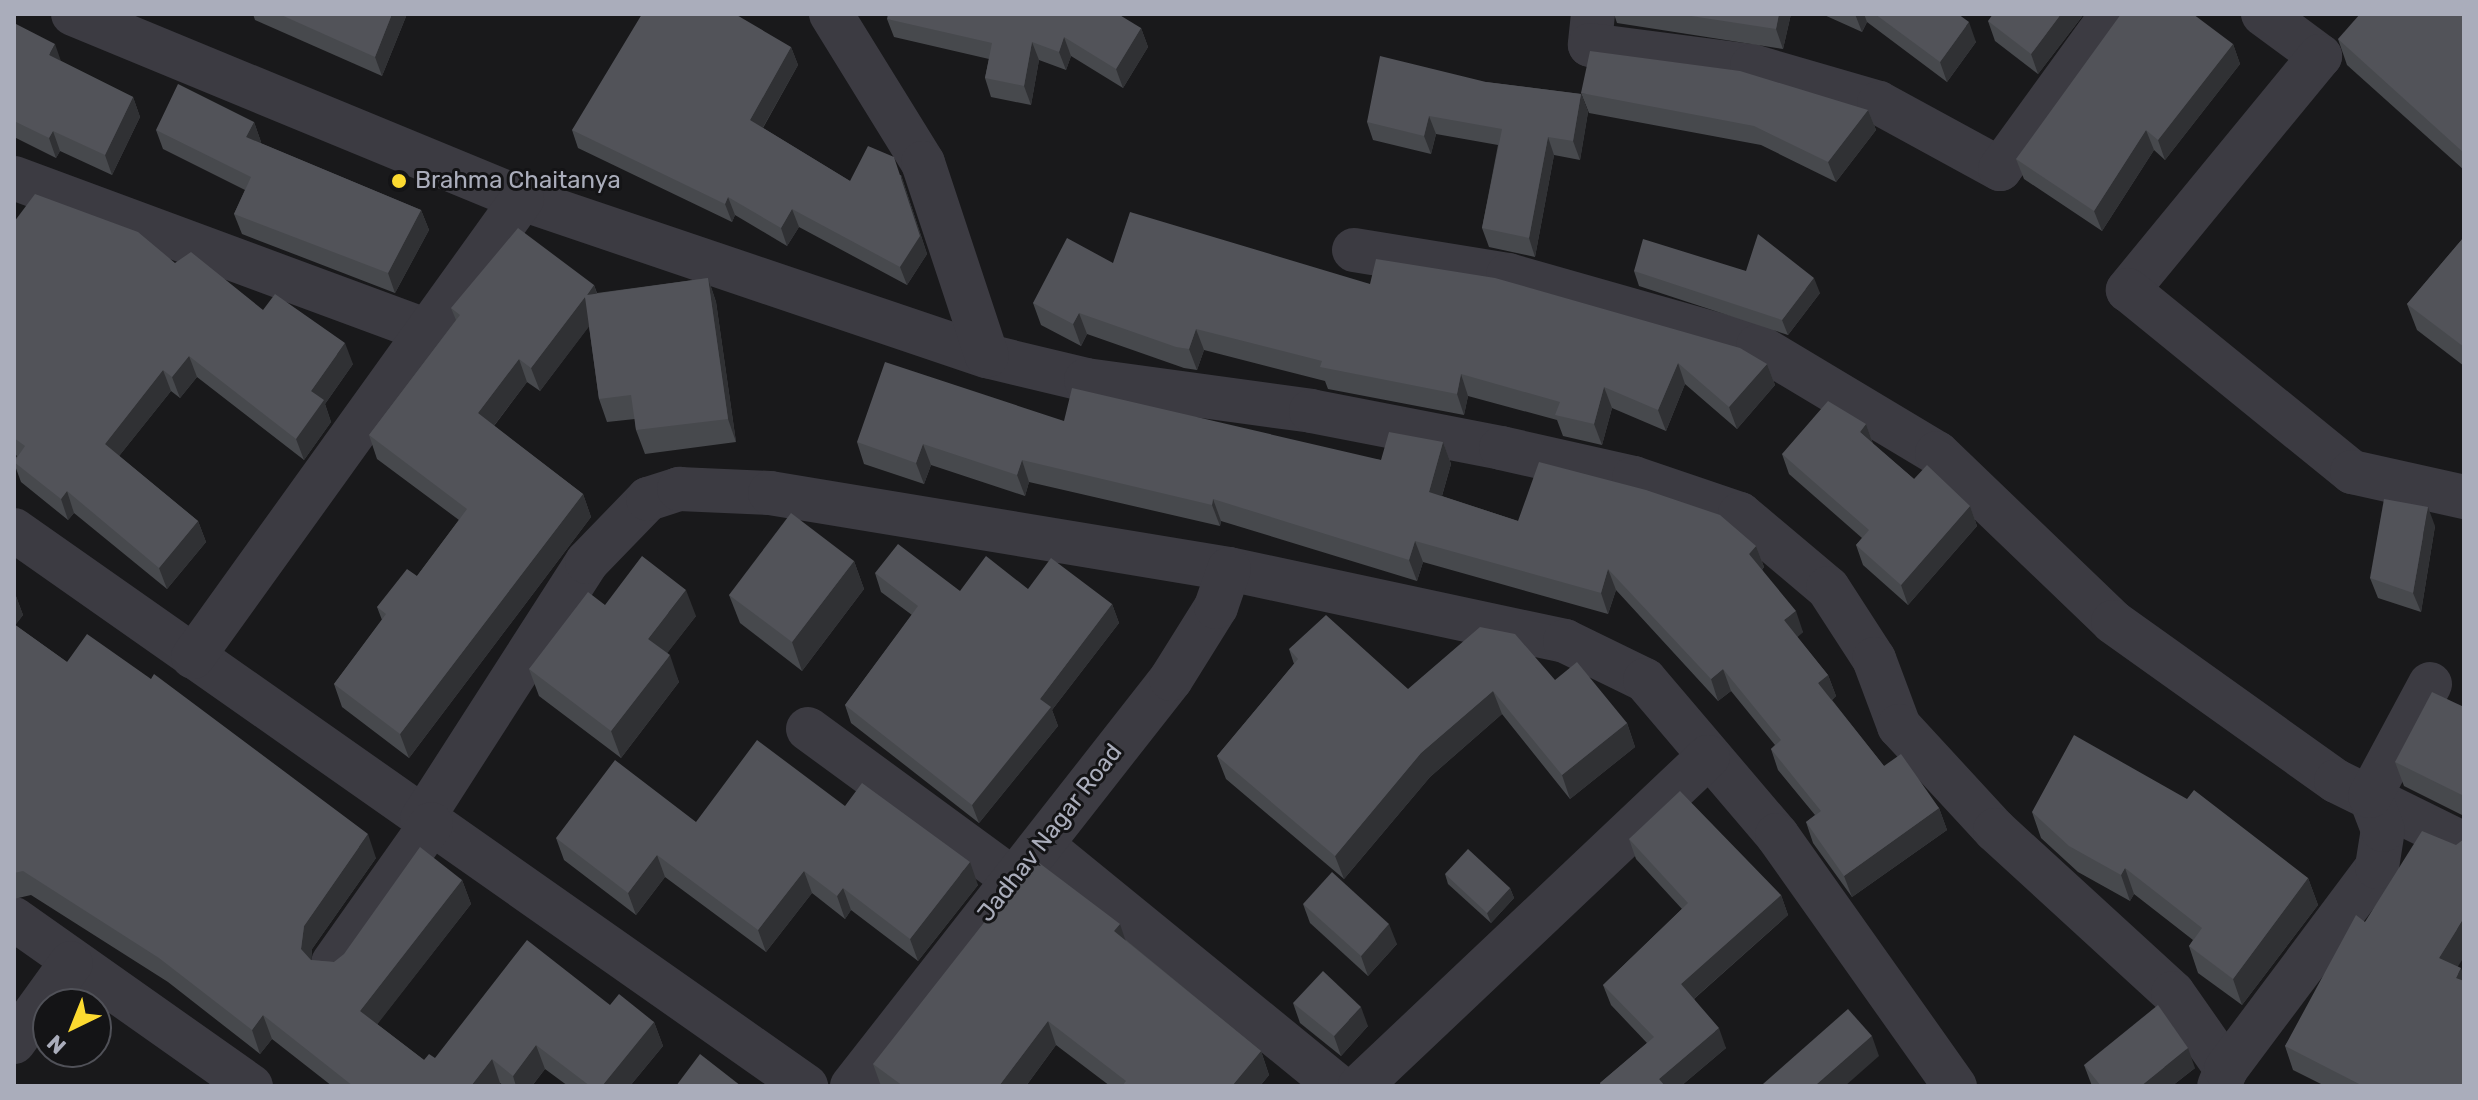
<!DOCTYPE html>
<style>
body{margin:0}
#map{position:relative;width:2478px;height:1100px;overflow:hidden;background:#19191b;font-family:Rubik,sans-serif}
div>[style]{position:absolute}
.minor>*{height:44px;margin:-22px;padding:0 22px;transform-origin:22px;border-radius:22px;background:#3c3b42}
.wall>*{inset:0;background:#47494d}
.shaded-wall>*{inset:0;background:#303134}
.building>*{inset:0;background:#525359}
.dots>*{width:22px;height:22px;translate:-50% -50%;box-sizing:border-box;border:4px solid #141416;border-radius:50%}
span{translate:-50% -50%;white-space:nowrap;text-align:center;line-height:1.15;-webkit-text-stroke:6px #141416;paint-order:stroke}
.poi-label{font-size:24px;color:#aaadbb}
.left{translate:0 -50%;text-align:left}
.street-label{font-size:24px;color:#aaadbb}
.frame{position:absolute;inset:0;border:16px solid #aaadbb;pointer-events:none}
.north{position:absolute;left:32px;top:988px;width:80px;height:80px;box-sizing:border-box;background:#141416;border:2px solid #505158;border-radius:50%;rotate:223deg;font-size:22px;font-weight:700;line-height:32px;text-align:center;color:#aaadbb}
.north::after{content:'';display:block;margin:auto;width:28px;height:36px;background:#fcda30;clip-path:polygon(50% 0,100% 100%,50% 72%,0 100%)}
</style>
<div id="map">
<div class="minor">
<i style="left:73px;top:14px;width:486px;rotate:22.4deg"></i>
<i style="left:522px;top:199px;width:491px;rotate:18.7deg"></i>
<i style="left:987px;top:356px;width:102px;rotate:13.6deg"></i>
<i style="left:1086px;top:380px;width:227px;rotate:7.8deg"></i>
<i style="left:1311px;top:411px;width:194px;rotate:11deg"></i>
<i style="left:1501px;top:448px;width:136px;rotate:12.7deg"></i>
<i style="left:1634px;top:478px;width:112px;rotate:18.8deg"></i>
<i style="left:1740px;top:514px;width:115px;rotate:40.1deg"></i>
<i style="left:1828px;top:588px;width:85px;rotate:57.1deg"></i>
<i style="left:1874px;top:659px;width:72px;rotate:69.5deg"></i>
<i style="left:1899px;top:726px;width:142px;rotate:47.3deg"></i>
<i style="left:1995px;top:830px;width:241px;rotate:42.5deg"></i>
<i style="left:2173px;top:993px;width:93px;rotate:55.1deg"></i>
<i style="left:2226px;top:1069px;width:18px;rotate:112deg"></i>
<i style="left:831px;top:14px;width:175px;rotate:58.3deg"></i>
<i style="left:923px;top:163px;width:203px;rotate:71.7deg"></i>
<i style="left:1593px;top:14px;width:31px;rotate:96deg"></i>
<i style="left:1590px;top:45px;width:163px;rotate:7.4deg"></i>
<i style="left:1752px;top:66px;width:132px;rotate:16.2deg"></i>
<i style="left:1879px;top:103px;width:138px;rotate:28.6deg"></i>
<i style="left:2000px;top:169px;width:191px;rotate:-54.1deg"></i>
<i style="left:2263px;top:14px;width:71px;rotate:36.4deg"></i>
<i style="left:2320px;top:56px;width:303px;rotate:129.4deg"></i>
<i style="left:2128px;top:290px;width:289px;rotate:39.1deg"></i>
<i style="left:2352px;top:472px;width:115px;rotate:12.6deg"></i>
<i style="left:14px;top:178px;width:440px;rotate:20.3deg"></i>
<i style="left:1354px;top:250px;width:156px;rotate:9.2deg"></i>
<i style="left:1508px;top:275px;width:260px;rotate:15.9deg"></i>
<i style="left:1758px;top:346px;width:209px;rotate:30.9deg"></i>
<i style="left:1937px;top:453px;width:244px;rotate:43.8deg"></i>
<i style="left:2113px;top:622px;width:274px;rotate:35.5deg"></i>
<i style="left:2336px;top:781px;width:143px;rotate:26.2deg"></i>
<i style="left:14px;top:530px;width:968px;rotate:35.07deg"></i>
<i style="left:193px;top:657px;width:564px;rotate:-54.31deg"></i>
<i style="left:808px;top:729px;width:255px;rotate:36.2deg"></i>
<i style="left:422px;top:819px;width:305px;rotate:-57.3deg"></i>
<i style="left:587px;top:562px;width:88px;rotate:-45.9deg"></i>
<i style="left:648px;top:499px;width:33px;rotate:-18deg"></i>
<i style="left:679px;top:489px;width:91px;rotate:2.5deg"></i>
<i style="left:770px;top:493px;width:465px;rotate:9.4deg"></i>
<i style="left:1229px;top:569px;width:344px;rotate:12.1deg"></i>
<i style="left:1565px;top:641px;width:89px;rotate:26deg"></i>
<i style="left:1645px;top:680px;width:204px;rotate:49.6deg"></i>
<i style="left:1777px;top:835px;width:308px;rotate:54.7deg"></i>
<i style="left:1042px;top:845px;width:382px;rotate:39.2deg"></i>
<i style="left:14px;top:919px;width:290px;rotate:35.2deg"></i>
<i style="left:333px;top:963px;width:170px;rotate:-54.8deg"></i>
<i style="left:14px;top:1042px;width:97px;rotate:-54.2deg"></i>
<i style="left:2226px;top:1069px;width:252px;rotate:-53.2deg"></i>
<i style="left:2377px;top:867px;width:37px;rotate:-81deg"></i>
<i style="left:2383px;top:830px;width:36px;rotate:-111deg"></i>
<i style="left:2370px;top:796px;width:127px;rotate:-61.8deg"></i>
<i style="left:852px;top:1086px;width:517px;rotate:-51.91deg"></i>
<i style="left:1171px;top:679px;width:85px;rotate:-58deg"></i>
<i style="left:1216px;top:607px;width:40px;rotate:-71.1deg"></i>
<i style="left:1360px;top:1086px;width:479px;rotate:-43.4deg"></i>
</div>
<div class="wall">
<i style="clip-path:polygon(253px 14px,407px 14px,382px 76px,255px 20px)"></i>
<i style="clip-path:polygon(1614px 14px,1791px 14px,1783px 49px,1617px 23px)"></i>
<i style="clip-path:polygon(1822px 14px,1958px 14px,1976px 42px,1947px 82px,1867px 22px,1862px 32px)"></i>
<i style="clip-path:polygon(2084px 14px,2038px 74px,1995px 41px,1988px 21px)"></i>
<i style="clip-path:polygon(2464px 14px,2464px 170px,2347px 65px,2338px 39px)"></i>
<i style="clip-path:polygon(887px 19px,1141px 28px,1148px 47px,1123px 88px,1071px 56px,1066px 70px,1039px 60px,1031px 105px,991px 97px,985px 78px,989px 59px,894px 37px)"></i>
<i style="clip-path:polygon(14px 28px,61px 61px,133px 97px,140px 117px,112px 175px,60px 151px,56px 158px,14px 137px)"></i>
<i style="clip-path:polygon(2233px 44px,2240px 64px,2165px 160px,2154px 150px,2102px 231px,2024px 179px,2016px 159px)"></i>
<i style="clip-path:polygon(791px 47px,798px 65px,763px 128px,850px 181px,901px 175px,927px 254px,907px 285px,799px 227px,787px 246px,735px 215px,732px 222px,578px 148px,572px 130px)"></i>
<i style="clip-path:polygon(1486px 82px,1581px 94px,1588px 112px,1580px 160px,1554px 155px,1535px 257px,1489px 247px,1482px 228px,1498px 145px,1436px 134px,1431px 154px,1373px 140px,1367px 122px)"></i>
<i style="clip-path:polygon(1581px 93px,1868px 110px,1876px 130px,1836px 182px,1761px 145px,1589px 113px)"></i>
<i style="clip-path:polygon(254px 122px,261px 142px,260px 143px,421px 210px,429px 230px,395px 293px,242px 234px,234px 214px,245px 190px,163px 149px,156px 130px)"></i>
<i style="clip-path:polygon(14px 222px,263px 310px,353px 364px,325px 404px,331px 422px,304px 460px,197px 377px,180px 398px,171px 391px,119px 456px,198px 521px,206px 542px,167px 589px,74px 513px,68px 520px,21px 482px,14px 463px,14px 460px,17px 456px,14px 453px)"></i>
<i style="clip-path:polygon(2464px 237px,2464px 366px,2417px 330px,2407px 304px)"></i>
<i style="clip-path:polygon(1113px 263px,1370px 284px,1767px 364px,1775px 385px,1737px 429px,1685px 384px,1666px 431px,1612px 408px,1602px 445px,1563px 436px,1557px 420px,1468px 396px,1464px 415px,1328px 389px,1325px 381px,1204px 350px,1197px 370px,1184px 368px,1087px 334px,1081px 346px,1041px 325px,1033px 303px)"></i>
<i style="clip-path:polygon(1634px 271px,1746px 271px,1820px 293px,1788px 335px,1639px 286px)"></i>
<i style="clip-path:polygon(708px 278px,716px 302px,736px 442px,645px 454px,636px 430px,635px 419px,607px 422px,599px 399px,589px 326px,540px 391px,527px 382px,494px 426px,583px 494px,591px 517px,409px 758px,342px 707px,334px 684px,382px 620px,377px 607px,417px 576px,459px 520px,377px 459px,369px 435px,456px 320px,451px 308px,594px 285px,597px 293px)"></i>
<i style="clip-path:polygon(1064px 421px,1381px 460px,1443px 442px,1451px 464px,1442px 496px,1518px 521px,1756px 546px,1764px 567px,1762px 570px,1803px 632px,1797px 637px,1828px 675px,1836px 696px,1832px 700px,1884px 766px,1939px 808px,1947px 830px,1852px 897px,1813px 843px,1806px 822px,1815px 815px,1778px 770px,1771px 749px,1775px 745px,1731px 691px,1718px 701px,1616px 590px,1608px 614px,1423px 562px,1417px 581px,1221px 521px,1220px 526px,1029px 482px,1025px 496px,931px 465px,924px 484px,864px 464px,857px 442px)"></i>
<i style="clip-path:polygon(1866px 424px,1873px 444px,1914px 479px,1970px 506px,1977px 526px,1908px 605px,1863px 565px,1856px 545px,1862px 538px,1789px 474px,1782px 454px)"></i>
<i style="clip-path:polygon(2435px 526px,2421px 612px,2378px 598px,2370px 578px)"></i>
<i style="clip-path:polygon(854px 561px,864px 589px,802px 671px,740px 623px,729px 595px)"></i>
<i style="clip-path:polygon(875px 573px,960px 591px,1028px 589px,1112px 604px,1119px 623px,1052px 710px,1058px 726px,979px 823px,851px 723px,845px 705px,912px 615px,881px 592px)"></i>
<i style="clip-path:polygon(14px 591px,23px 615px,15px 625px,67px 662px,376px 858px,312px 949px,311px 960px,334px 962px,462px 880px,471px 904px,377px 1024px,424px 1060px,435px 1058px,610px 1005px,654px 1022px,663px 1046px,630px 1086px,568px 1086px,545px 1069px,532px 1086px,504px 1086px,500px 1083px,498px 1086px,332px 1086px,272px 1039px,260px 1054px,168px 982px,31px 895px,14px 899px)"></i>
<i style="clip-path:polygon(605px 605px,696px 616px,667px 653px,679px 682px,621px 758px,539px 696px,529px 669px)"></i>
<i style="clip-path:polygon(1289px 649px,1408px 689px,1555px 680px,1627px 723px,1635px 747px,1570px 799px,1502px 714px,1430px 777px,1344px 879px,1226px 779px,1217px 756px,1294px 664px)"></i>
<i style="clip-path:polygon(2464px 707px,2464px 816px,2404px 786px,2395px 762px)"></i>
<i style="clip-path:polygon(845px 806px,978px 885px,918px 961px,851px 910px,845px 919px,812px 893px,766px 952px,665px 877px,636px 915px,564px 860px,556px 838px)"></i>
<i style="clip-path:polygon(2032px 812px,2308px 878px,2318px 905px,2242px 1005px,2198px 973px,2189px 946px,2193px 940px,2134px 894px,2130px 901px,2078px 872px,2041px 838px)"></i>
<i style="clip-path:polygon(1629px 839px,1781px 895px,1788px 915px,1694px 999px,1726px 1048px,1681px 1086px,1601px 1086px,1600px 1083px,1647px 1043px,1611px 1005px,1603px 985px,1682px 909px,1636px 859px)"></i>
<i style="clip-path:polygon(2456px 845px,2458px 967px,2464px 1086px,2325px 1086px,2293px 1070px,2285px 1046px,2365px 922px)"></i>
<i style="clip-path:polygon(1445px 874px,1510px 888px,1514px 898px,1491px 923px,1448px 884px)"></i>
<i style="clip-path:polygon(1303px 904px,1397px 944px,1368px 976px,1310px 923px)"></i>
<i style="clip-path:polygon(1126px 940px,1261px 1051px,1269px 1075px,1260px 1086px,1110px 1086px,1056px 1045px,1026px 1086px,881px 1086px,873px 1064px)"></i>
<i style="clip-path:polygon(1293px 1003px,1368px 1026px,1341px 1056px,1300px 1023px)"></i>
<i style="clip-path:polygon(2084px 1065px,2195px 1068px,2172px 1086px,2092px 1086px)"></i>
</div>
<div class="shaded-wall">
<i style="clip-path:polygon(392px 14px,407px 14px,382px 76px,375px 57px)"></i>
<i style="clip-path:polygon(1779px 14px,1791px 14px,1783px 49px,1776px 29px)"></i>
<i style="clip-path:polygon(1855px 14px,1864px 14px,1867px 22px,1862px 32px)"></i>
<i style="clip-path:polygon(2061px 14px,2084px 14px,2038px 74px,2031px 54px)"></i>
<i style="clip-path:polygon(1969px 22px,1976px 42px,1947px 82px,1940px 62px)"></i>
<i style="clip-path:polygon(1141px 28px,1148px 47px,1123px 88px,1116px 69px)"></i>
<i style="clip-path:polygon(1064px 37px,1071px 56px,1066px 70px,1059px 52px)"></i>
<i style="clip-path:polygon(1032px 42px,1039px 60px,1031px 105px,1024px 86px)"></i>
<i style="clip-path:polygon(55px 44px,62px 64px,49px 55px)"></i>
<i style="clip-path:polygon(2233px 44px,2240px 64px,2165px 160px,2158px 140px)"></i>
<i style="clip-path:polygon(791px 47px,798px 65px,757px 138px,750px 120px)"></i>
<i style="clip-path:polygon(1581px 94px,1588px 112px,1580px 160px,1573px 141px)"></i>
<i style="clip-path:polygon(133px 97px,140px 117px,112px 175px,105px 155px)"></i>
<i style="clip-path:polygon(1868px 110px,1876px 130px,1836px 182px,1828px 162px)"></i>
<i style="clip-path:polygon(1429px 116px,1436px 134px,1431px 154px,1424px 136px)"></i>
<i style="clip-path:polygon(254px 122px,261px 142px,253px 157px,246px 137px)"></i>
<i style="clip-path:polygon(2146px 130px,2154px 150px,2102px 231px,2094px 211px)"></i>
<i style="clip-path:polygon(53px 131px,60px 151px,56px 158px,49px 138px)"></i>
<i style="clip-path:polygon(1548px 137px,1554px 155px,1535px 257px,1529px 238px)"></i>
<i style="clip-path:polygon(901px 175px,927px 254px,907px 285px,900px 267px)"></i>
<i style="clip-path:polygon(728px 197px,735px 215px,732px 222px,725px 204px)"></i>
<i style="clip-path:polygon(792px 209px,799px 227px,787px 246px,781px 228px)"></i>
<i style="clip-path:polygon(421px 210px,429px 230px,395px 293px,388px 273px)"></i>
<i style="clip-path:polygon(708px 278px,716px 302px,736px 442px,728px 419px)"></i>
<i style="clip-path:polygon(1814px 278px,1820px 293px,1788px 335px,1782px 320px)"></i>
<i style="clip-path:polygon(594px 285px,602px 309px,587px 295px)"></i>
<i style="clip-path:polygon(585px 297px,594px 320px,540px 391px,531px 368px)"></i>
<i style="clip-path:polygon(1079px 313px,1087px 334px,1081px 346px,1073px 324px)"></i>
<i style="clip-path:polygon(1196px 329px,1204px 350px,1197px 370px,1189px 349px)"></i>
<i style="clip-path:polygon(345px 343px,353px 364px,325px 404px,331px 422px,304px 460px,296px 439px,311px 391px)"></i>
<i style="clip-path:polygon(189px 356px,197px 377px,180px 398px,172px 377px)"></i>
<i style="clip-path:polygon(519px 359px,527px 382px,486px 436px,478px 413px)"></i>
<i style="clip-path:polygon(1678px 363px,1685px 384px,1666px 431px,1658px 410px)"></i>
<i style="clip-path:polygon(1767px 364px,1775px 385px,1737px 429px,1729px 407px)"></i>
<i style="clip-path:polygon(163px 370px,171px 391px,112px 465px,105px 444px)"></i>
<i style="clip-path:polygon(1461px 374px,1468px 396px,1464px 415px,1457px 394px)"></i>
<i style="clip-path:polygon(1604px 387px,1612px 408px,1602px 445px,1594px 424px)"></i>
<i style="clip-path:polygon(1866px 424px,1873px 444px,1860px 432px)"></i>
<i style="clip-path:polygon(1443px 442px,1451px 464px,1437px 513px,1429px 492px)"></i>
<i style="clip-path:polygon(923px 444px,931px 465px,924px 484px,916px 463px)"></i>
<i style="clip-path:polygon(1022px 460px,1029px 482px,1025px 496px,1017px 475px)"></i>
<i style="clip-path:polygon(67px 491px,74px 513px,68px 520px,61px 499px)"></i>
<i style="clip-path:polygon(583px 494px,591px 517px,409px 758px,400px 734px)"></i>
<i style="clip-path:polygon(1213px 499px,1221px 521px,1220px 526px,1212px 505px)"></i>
<i style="clip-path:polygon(1970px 506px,1977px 526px,1908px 605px,1901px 585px)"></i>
<i style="clip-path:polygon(2428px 507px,2435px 526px,2421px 612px,2413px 593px)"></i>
<i style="clip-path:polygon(198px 521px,206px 542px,167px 589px,159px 568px)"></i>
<i style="clip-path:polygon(1415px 541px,1423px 562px,1417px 581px,1409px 560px)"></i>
<i style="clip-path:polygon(1756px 546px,1764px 567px,1757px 575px,1749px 554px)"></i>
<i style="clip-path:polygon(854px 561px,864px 589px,802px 671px,792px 642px)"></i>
<i style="clip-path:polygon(1608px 569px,1616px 590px,1608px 614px,1601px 593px)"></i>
<i style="clip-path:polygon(686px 590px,696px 616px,658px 665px,648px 639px)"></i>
<i style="clip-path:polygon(14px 591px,23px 615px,14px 627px)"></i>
<i style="clip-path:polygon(1112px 604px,1119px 623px,1052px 710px,1058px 726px,979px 823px,972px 805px,1040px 699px)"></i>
<i style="clip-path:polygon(1796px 611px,1803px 632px,1792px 642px,1784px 620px)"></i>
<i style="clip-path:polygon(670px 655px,679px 682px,621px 758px,611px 731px)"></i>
<i style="clip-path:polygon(1723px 669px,1731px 691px,1718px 701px,1711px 679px)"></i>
<i style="clip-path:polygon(1828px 675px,1836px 696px,1826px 704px,1818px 683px)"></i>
<i style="clip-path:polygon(1493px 691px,1502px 714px,1430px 777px,1344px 879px,1335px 856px,1421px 753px)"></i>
<i style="clip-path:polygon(1627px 723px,1635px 747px,1570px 799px,1562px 775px)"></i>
<i style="clip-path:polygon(1939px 808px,1947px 830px,1852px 897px,1844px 876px)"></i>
<i style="clip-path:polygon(368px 834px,376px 858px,312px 949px,310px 973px,301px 949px,304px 926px)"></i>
<i style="clip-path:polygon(657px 855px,665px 877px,636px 915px,628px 893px)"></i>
<i style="clip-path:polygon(970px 862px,978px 885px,918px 961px,910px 939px)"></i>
<i style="clip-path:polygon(2125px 868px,2134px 894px,2130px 901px,2121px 875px)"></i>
<i style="clip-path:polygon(804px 871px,812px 893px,766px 952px,758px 930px)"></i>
<i style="clip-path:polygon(2308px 878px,2318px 905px,2242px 1005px,2233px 979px)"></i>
<i style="clip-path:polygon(462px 880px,471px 904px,369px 1035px,360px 1011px)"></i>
<i style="clip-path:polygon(843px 888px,851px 910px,845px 919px,837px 896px)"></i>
<i style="clip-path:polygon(1510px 888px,1514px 898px,1491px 923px,1487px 913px)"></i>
<i style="clip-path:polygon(1781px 895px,1788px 915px,1688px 1004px,1681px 984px)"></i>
<i style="clip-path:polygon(2464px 918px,2464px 957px,2448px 982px,2439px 958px)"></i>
<i style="clip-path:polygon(1120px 924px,1128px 948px,1114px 931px)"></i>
<i style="clip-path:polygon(1389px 924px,1397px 944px,1368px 976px,1361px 956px)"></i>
<i style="clip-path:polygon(2461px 968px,2464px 976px,2464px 999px,2456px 978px)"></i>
<i style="clip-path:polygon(1361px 1007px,1368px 1026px,1341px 1056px,1334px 1036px)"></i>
<i style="clip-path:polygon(263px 1015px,272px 1039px,260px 1054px,252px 1030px)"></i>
<i style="clip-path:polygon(1048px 1021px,1056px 1045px,1026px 1086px,999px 1086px)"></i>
<i style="clip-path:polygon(654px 1022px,663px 1046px,630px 1086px,602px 1086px)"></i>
<i style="clip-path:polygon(1719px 1028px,1726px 1048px,1681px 1086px,1661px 1086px,1659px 1079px)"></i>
<i style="clip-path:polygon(1872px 1036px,1879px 1056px,1845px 1086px,1815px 1086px)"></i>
<i style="clip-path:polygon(536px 1045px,545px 1069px,532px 1086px,516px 1086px,513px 1076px)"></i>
<i style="clip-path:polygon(2188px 1048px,2195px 1068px,2172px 1086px,2141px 1086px)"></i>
<i style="clip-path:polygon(1261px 1051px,1269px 1075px,1260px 1086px,1232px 1086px)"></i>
<i style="clip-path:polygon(492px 1059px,500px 1083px,498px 1086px,471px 1086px)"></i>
</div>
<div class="building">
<i style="clip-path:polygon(279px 14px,392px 14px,375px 57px)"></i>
<i style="clip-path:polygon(642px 14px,735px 14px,791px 47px,750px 120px,850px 181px,868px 146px,894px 157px,920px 236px,900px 267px,792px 209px,781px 228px,728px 197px,725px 204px,572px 130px)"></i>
<i style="clip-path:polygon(888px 14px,1118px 14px,1141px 28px,1116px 69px,1064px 37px,1059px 52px,1032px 42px,1024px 86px,985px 78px,992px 43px,887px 19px)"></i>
<i style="clip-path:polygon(1678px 14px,1779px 14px,1776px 29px)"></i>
<i style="clip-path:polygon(1875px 14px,1958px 14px,1969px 22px,1940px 62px)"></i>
<i style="clip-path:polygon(1993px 14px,2061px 14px,2031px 54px,1988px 21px)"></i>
<i style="clip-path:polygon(2121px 14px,2193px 14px,2233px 44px,2158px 140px,2146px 130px,2094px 211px,2016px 159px)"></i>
<i style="clip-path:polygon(2360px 14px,2464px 14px,2464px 153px,2338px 39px)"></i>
<i style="clip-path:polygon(16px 24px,55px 44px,49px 55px,133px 97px,105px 155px,53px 131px,49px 138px,14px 121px,14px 28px)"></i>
<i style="clip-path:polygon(1590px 51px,1740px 71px,1868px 110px,1828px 162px,1754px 126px,1581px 93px)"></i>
<i style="clip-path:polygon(1380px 56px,1486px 82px,1581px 94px,1573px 141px,1548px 137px,1529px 238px,1482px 228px,1502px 129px,1429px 116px,1424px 136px,1367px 122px)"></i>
<i style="clip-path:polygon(178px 84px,254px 122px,246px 137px,421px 210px,388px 273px,234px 214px,251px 177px,156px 130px)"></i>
<i style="clip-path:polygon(35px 194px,138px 232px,175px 263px,191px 252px,263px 310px,275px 294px,345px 343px,311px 391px,324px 400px,296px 439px,189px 356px,172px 377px,163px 370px,105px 444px,198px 521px,159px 568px,67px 491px,61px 499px,14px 462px,25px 446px,14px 438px,14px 222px)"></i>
<i style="clip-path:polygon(1130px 212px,1370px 284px,1376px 259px,1495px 278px,1740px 348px,1767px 364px,1729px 407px,1678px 363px,1658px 410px,1604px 387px,1594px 424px,1555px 415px,1560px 402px,1461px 374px,1457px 394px,1320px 367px,1322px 361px,1196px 329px,1189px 349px,1176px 347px,1079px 313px,1073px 324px,1033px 303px,1067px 238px,1113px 263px)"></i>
<i style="clip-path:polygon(518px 228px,594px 285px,587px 295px,708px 278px,728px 419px,636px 430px,631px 395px,599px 399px,585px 297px,531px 368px,519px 359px,478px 413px,583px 494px,400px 734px,334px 684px,386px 614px,377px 607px,407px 569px,417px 576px,467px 509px,369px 435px,460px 315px,451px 308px)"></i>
<i style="clip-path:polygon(1758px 234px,1814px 278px,1782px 320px,1634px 271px,1643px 239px,1746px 271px)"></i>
<i style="clip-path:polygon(2464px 237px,2464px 347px,2407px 304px)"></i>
<i style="clip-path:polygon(885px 362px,1064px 421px,1072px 388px,1381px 460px,1389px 432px,1443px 442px,1429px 492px,1518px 521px,1539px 462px,1646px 490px,1720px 515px,1756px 546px,1749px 554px,1796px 611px,1784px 620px,1828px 675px,1818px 683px,1884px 766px,1901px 754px,1939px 808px,1844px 876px,1806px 822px,1821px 811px,1771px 749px,1781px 740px,1723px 669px,1711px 679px,1608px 569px,1601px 593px,1415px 541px,1409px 560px,1213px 499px,1212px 505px,1022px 460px,1017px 475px,923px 444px,916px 463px,857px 442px)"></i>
<i style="clip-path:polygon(1828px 401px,1866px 424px,1860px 432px,1914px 479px,1927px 465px,1970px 506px,1901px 585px,1856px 545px,1869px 530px,1782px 454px)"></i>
<i style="clip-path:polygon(2384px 499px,2428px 507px,2413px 593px,2370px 578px)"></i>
<i style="clip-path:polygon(791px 513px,854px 561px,792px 642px,729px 595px)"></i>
<i style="clip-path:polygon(898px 544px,960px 591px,986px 556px,1028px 589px,1051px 558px,1112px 604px,1040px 699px,1051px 707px,972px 805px,845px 705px,918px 606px,875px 573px)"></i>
<i style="clip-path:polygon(642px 556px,686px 590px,648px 639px,670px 655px,611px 731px,529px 669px,588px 592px,605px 605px)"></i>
<i style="clip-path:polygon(1326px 615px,1408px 689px,1480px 627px,1515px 634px,1555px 680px,1577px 662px,1627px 723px,1562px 775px,1493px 691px,1421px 753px,1335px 856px,1217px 756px,1298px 659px,1289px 649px)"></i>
<i style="clip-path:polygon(14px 624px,67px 662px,87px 634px,151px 679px,154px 674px,368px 834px,304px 926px,301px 949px,311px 960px,334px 962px,344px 954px,420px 847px,462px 880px,360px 1011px,424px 1060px,429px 1054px,435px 1058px,527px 940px,610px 1005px,619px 994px,654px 1022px,602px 1086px,590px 1086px,536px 1045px,513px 1076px,492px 1059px,471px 1086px,353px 1086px,263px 1015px,252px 1030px,159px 958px,23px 871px,14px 873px)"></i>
<i style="clip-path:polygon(2432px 692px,2464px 707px,2464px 796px,2395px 762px)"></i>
<i style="clip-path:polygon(2074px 735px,2187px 799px,2194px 790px,2308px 878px,2233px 979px,2189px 946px,2202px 928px,2125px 868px,2121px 875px,2069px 846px,2032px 812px)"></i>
<i style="clip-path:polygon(757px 740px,845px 806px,862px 783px,970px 862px,910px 939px,843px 888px,837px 896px,804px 871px,758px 930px,657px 855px,628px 893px,556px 838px,615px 760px,696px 822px)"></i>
<i style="clip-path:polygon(1680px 791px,1781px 895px,1681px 984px,1719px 1028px,1659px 1079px,1665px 1086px,1602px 1086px,1600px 1083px,1654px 1037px,1603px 985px,1688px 903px,1629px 839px)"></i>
<i style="clip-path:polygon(2422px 831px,2456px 845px,2464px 839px,2464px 918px,2439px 958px,2461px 968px,2456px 978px,2464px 981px,2464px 1086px,2363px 1086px,2285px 1046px,2356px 915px,2365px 922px)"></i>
<i style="clip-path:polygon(1468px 849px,1510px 888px,1487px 913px,1445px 874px)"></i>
<i style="clip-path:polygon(1034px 859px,1120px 924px,1114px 931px,1261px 1051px,1232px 1086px,1122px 1086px,1126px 1081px,1048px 1021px,999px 1086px,903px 1086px,873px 1064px)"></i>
<i style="clip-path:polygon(1332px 872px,1389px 924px,1361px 956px,1303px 904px)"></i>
<i style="clip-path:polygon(1323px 971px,1361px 1007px,1334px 1036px,1293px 1003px)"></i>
<i style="clip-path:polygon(2158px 1005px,2188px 1048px,2141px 1086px,2101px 1086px,2084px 1065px)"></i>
<i style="clip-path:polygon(1848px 1009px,1872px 1036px,1815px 1086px,1764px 1086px,1763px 1084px)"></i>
<i style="clip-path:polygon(700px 1054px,741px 1086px,676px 1086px)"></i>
</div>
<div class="dots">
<i style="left:399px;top:181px;background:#fcda30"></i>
</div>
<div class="poi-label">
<span class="left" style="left:415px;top:181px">Brahma Chaitanya</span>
</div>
<div class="street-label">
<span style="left:1050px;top:833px;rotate:-52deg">Jadhav Nagar Road</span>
</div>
<div class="frame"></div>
<div class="north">N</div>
</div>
